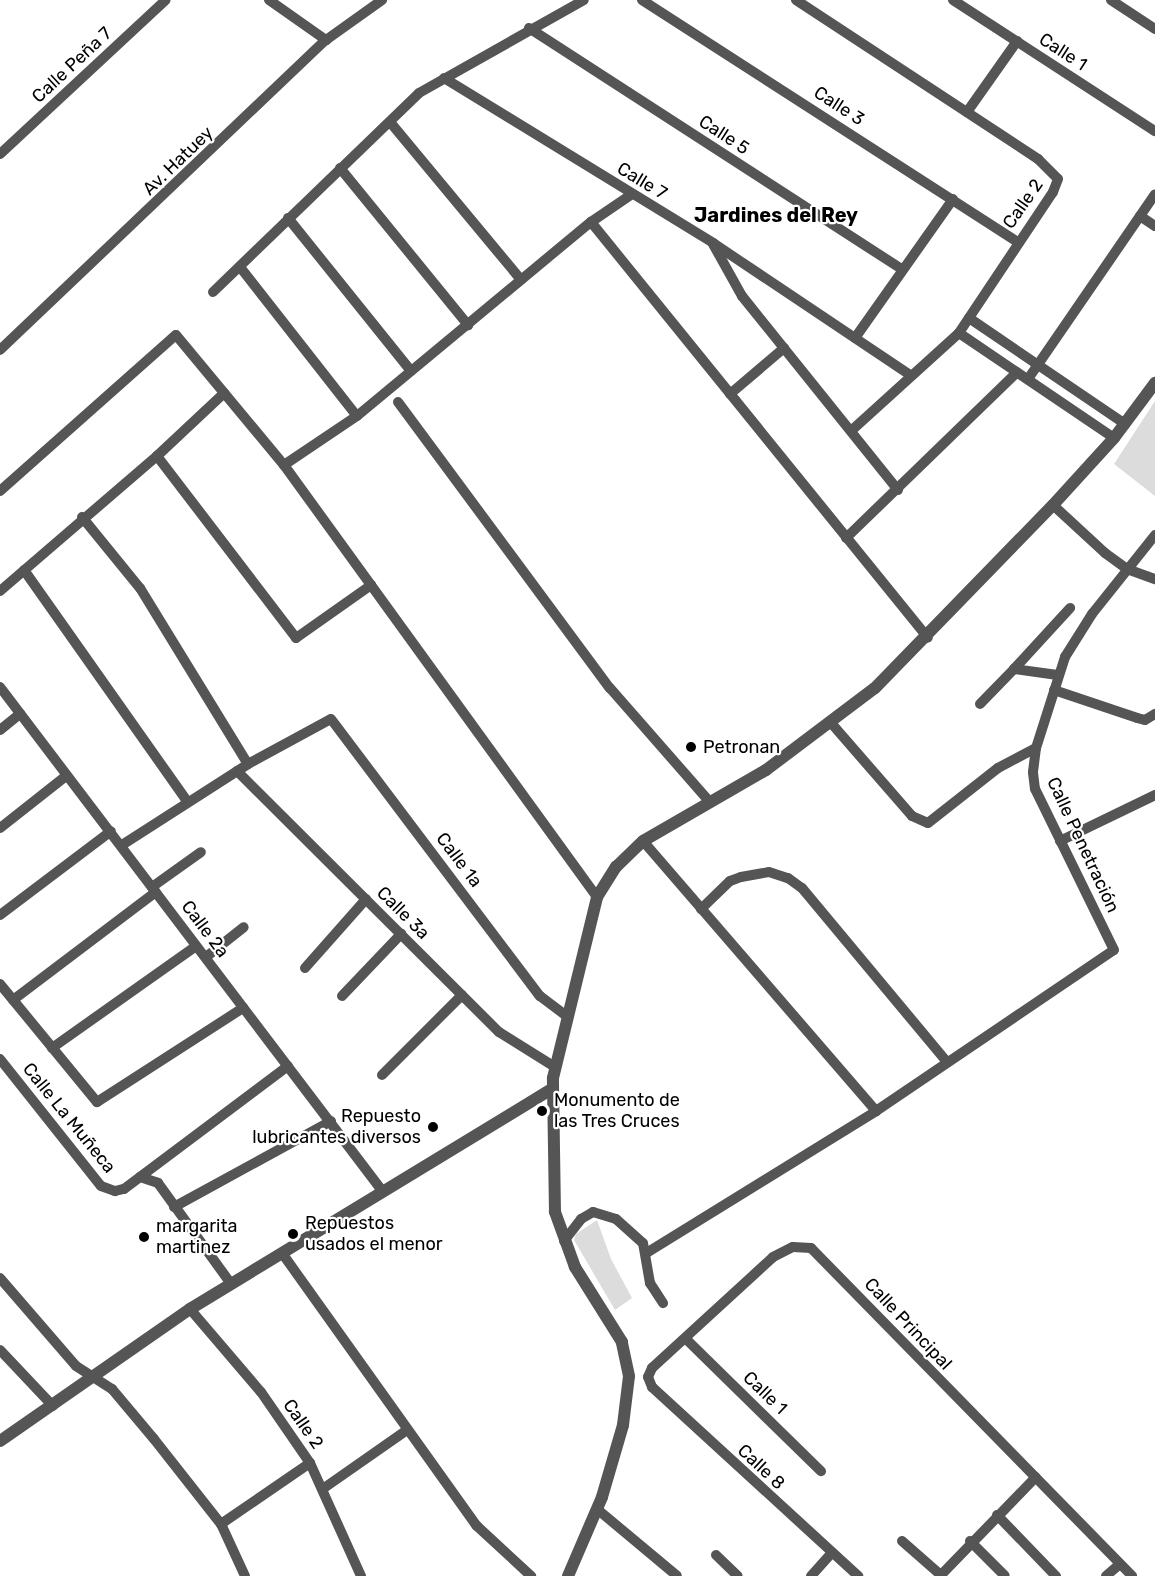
<!DOCTYPE html>
<meta charset="utf-8">
<style>
body{margin:0}
#map{position:relative;width:1155px;height:1576px;overflow:hidden;background:#fff;font-family:Rubik,sans-serif}
div>[style]{position:absolute}
.green>*{inset:0;background:#dcdcdc}
.minor>*{height:10px;margin:-5px;padding:0 5px;transform-origin:5px;border-radius:5px;background:#555}
.tertiary>*{height:12px;margin:-6px;padding:0 6px;transform-origin:6px;border-radius:6px;background:#555}
.dots>*{width:16px;height:16px;translate:-50% -50%;box-sizing:border-box;border:3px solid #fff;border-radius:50%}
span{translate:-50% -50%;white-space:nowrap;text-align:center;line-height:1.15;-webkit-text-stroke:4.5px #fff;paint-order:stroke}
.street-label{font-size:18px;color:#000}
.poi-label{font-size:18px;color:#000}
.left{translate:0 -50%;text-align:left}
.right{translate:-100% -50%;text-align:right}
.neighbourhood-label{font-size:20px;color:#000;font-weight:700}
</style>
<div id="map">
<div class="green">
<i style="clip-path:polygon(1155px 401px,1155px 496px,1114px 464px)"></i>
<i style="clip-path:polygon(597px 1220px,611px 1259px,632px 1298px,615px 1310px,574px 1240px,576px 1234px)"></i>
</div>
<div class="minor">
<i style="left:269px;top:0;width:70px;rotate:35.1deg"></i>
<i style="left:642px;top:0;width:446px;rotate:32.8deg"></i>
<i style="left:796px;top:0;width:290px;rotate:33.3deg"></i>
<i style="left:1038px;top:159px;width:28px;rotate:45deg"></i>
<i style="left:1058px;top:179px;width:14px;rotate:111deg"></i>
<i style="left:1053px;top:192px;width:169px;rotate:123.7deg"></i>
<i style="left:959px;top:333px;width:144px;rotate:137.8deg"></i>
<i style="left:953px;top:0;width:241px;rotate:33deg"></i>
<i style="left:1111px;top:0;width:53px;rotate:33.4deg"></i>
<i style="left:529px;top:28px;width:444px;rotate:32.9deg"></i>
<i style="left:444px;top:78px;width:316px;rotate:31.5deg"></i>
<i style="left:713px;top:243px;width:237px;rotate:33.8deg"></i>
<i style="left:967px;top:112px;width:87px;rotate:-54.8deg"></i>
<i style="left:390px;top:122px;width:205px;rotate:50.3deg"></i>
<i style="left:0;top:154px;width:226px;rotate:-42.9deg"></i>
<i style="left:340px;top:168px;width:203px;rotate:50.8deg"></i>
<i style="left:1140px;top:216px;width:18px;rotate:34deg"></i>
<i style="left:288px;top:218px;width:196px;rotate:51.2deg"></i>
<i style="left:591px;top:222px;width:535px;rotate:50.99deg"></i>
<i style="left:713px;top:244px;width:60px;rotate:60.9deg"></i>
<i style="left:742px;top:296px;width:249px;rotate:51.2deg"></i>
<i style="left:240px;top:267px;width:189px;rotate:51.9deg"></i>
<i style="left:213px;top:292px;width:286px;rotate:-44deg"></i>
<i style="left:419px;top:93px;width:189px;rotate:-29.4deg"></i>
<i style="left:969px;top:318px;width:189px;rotate:34.2deg"></i>
<i style="left:959px;top:333px;width:187px;rotate:34.1deg"></i>
<i style="left:855px;top:338px;width:170px;rotate:-54.8deg"></i>
<i style="left:0;top:350px;width:450px;rotate:-43.6deg"></i>
<i style="left:326px;top:40px;width:69px;rotate:-35.5deg"></i>
<i style="left:1028px;top:379px;width:224px;rotate:-55.5deg"></i>
<i style="left:730px;top:394px;width:71px;rotate:-40.4deg"></i>
<i style="left:398px;top:402px;width:356px;rotate:53.5deg"></i>
<i style="left:610px;top:688px;width:150px;rotate:48.8deg"></i>
<i style="left:157px;top:456px;width:229px;rotate:52.6deg"></i>
<i style="left:296px;top:638px;width:92px;rotate:-35.2deg"></i>
<i style="left:284px;top:465px;width:88px;rotate:-33.9deg"></i>
<i style="left:357px;top:416px;width:304px;rotate:-39.7deg"></i>
<i style="left:591px;top:222px;width:50px;rotate:-34.3deg"></i>
<i style="left:0;top:491px;width:235px;rotate:-41.6deg"></i>
<i style="left:176px;top:335px;width:169px;rotate:50.3deg"></i>
<i style="left:284px;top:465px;width:533px;rotate:54.08deg"></i>
<i style="left:1053px;top:505px;width:71px;rotate:42.7deg"></i>
<i style="left:1105px;top:553px;width:27px;rotate:36deg"></i>
<i style="left:1127px;top:569px;width:30px;rotate:20deg"></i>
<i style="left:82px;top:517px;width:92px;rotate:50.8deg"></i>
<i style="left:140px;top:588px;width:206px;rotate:58.5deg"></i>
<i style="left:846px;top:538px;width:238px;rotate:-44.1deg"></i>
<i style="left:24px;top:570px;width:283px;rotate:54.8deg"></i>
<i style="left:0;top:591px;width:207px;rotate:-40.7deg"></i>
<i style="left:157px;top:456px;width:92px;rotate:-43.2deg"></i>
<i style="left:1014px;top:669px;width:83px;rotate:-47.4deg"></i>
<i style="left:0;top:687px;width:634px;rotate:52.82deg"></i>
<i style="left:1054px;top:690px;width:88px;rotate:18.6deg"></i>
<i style="left:1137px;top:718px;width:8px;rotate:14deg"></i>
<i style="left:1145px;top:720px;width:12px;rotate:-31deg"></i>
<i style="left:980px;top:704px;width:49px;rotate:-45.8deg"></i>
<i style="left:1014px;top:669px;width:44px;rotate:7.8deg"></i>
<i style="left:832px;top:724px;width:122px;rotate:49deg"></i>
<i style="left:912px;top:816px;width:17px;rotate:24deg"></i>
<i style="left:928px;top:823px;width:89px;rotate:-38.2deg"></i>
<i style="left:998px;top:768px;width:43px;rotate:-27.8deg"></i>
<i style="left:0;top:730px;width:26px;rotate:-39deg"></i>
<i style="left:237px;top:771px;width:370px;rotate:44.9deg"></i>
<i style="left:499px;top:1032px;width:66px;rotate:32deg"></i>
<i style="left:0;top:828px;width:84px;rotate:-38.2deg"></i>
<i style="left:643px;top:841px;width:357px;rotate:49.2deg"></i>
<i style="left:1060px;top:841px;width:106px;rotate:-25.8deg"></i>
<i style="left:122px;top:845px;width:150px;rotate:-32.7deg"></i>
<i style="left:248px;top:764px;width:94px;rotate:-28.5deg"></i>
<i style="left:331px;top:719px;width:347px;rotate:53deg"></i>
<i style="left:540px;top:996px;width:34px;rotate:37deg"></i>
<i style="left:152px;top:887px;width:60px;rotate:-35.5deg"></i>
<i style="left:701px;top:909px;width:40px;rotate:-44deg"></i>
<i style="left:730px;top:881px;width:12px;rotate:-20deg"></i>
<i style="left:741px;top:877px;width:28px;rotate:-10deg"></i>
<i style="left:769px;top:872px;width:20px;rotate:18deg"></i>
<i style="left:788px;top:878px;width:17px;rotate:36deg"></i>
<i style="left:802px;top:888px;width:226px;rotate:50.2deg"></i>
<i style="left:0;top:915px;width:139px;rotate:-37.1deg"></i>
<i style="left:206px;top:957px;width:48px;rotate:-38.3deg"></i>
<i style="left:305px;top:968px;width:92px;rotate:-48.5deg"></i>
<i style="left:0;top:984px;width:153px;rotate:50.6deg"></i>
<i style="left:97px;top:1102px;width:174px;rotate:-32.8deg"></i>
<i style="left:342px;top:996px;width:86px;rotate:-46.4deg"></i>
<i style="left:13px;top:1000px;width:179px;rotate:-37.1deg"></i>
<i style="left:52px;top:1048px;width:176px;rotate:-35.3deg"></i>
<i style="left:0;top:1059px;width:162px;rotate:51.5deg"></i>
<i style="left:101px;top:1186px;width:15px;rotate:20deg"></i>
<i style="left:115px;top:1191px;width:9px;rotate:-13deg"></i>
<i style="left:124px;top:1189px;width:205px;rotate:-36.9deg"></i>
<i style="left:382px;top:1075px;width:113px;rotate:-45deg"></i>
<i style="left:140px;top:1177px;width:19px;rotate:18deg"></i>
<i style="left:158px;top:1183px;width:125px;rotate:54.1deg"></i>
<i style="left:174px;top:1207px;width:179px;rotate:-28.7deg"></i>
<i style="left:564px;top:1241px;width:28px;rotate:-52deg"></i>
<i style="left:581px;top:1219px;width:14px;rotate:-30deg"></i>
<i style="left:593px;top:1212px;width:24px;rotate:17deg"></i>
<i style="left:616px;top:1219px;width:36px;rotate:42deg"></i>
<i style="left:643px;top:1243px;width:41px;rotate:80.1deg"></i>
<i style="left:650px;top:1283px;width:24px;rotate:57deg"></i>
<i style="left:648px;top:1252px;width:268px;rotate:-31.7deg"></i>
<i style="left:876px;top:1111px;width:287px;rotate:-34.1deg"></i>
<i style="left:1114px;top:950px;width:179px;rotate:-116.1deg"></i>
<i style="left:1035px;top:789px;width:17px;rotate:-97deg"></i>
<i style="left:1033px;top:772px;width:24px;rotate:-83deg"></i>
<i style="left:1036px;top:748px;width:96px;rotate:-72.3deg"></i>
<i style="left:1065px;top:657px;width:51px;rotate:-57.9deg"></i>
<i style="left:1092px;top:614px;width:101px;rotate:-51.4deg"></i>
<i style="left:282px;top:1253px;width:335px;rotate:54.5deg"></i>
<i style="left:477px;top:1526px;width:74px;rotate:42.8deg"></i>
<i style="left:0;top:1278px;width:116px;rotate:49.2deg"></i>
<i style="left:76px;top:1366px;width:43px;rotate:32.6deg"></i>
<i style="left:112px;top:1389px;width:65px;rotate:50deg"></i>
<i style="left:154px;top:1439px;width:108px;rotate:51.8deg"></i>
<i style="left:221px;top:1524px;width:57px;rotate:65.2deg"></i>
<i style="left:190px;top:1309px;width:109px;rotate:49.5deg"></i>
<i style="left:261px;top:1392px;width:86px;rotate:55.4deg"></i>
<i style="left:310px;top:1463px;width:124px;rotate:65.7deg"></i>
<i style="left:686px;top:1339px;width:189px;rotate:44.4deg"></i>
<i style="left:0;top:1350px;width:77px;rotate:46.6deg"></i>
<i style="left:648px;top:1377px;width:10px;rotate:-66deg"></i>
<i style="left:652px;top:1368px;width:164px;rotate:-42.5deg"></i>
<i style="left:773px;top:1257px;width:22px;rotate:-27deg"></i>
<i style="left:793px;top:1247px;width:18px;rotate:3deg"></i>
<i style="left:811px;top:1248px;width:459px;rotate:45.6deg"></i>
<i style="left:648px;top:1377px;width:11px;rotate:68deg"></i>
<i style="left:652px;top:1387px;width:280px;rotate:42.5deg"></i>
<i style="left:324px;top:1488px;width:101px;rotate:-34.9deg"></i>
<i style="left:597px;top:1509px;width:104px;rotate:39.9deg"></i>
<i style="left:997px;top:1515px;width:85px;rotate:46deg"></i>
<i style="left:221px;top:1524px;width:108px;rotate:-34.4deg"></i>
<i style="left:902px;top:1541px;width:53px;rotate:41.2deg"></i>
<i style="left:970px;top:1541px;width:49px;rotate:45deg"></i>
<i style="left:716px;top:1555px;width:30px;rotate:44deg"></i>
<i style="left:941px;top:1575px;width:136px;rotate:-45.9deg"></i>
<i style="left:811px;top:1576px;width:31px;rotate:-48deg"></i>
<i style="left:1106px;top:1576px;width:18px;rotate:-41deg"></i>
</div>
<div class="tertiary">
<i style="left:0;top:1441px;width:231px;rotate:-34.8deg"></i>
<i style="left:190px;top:1309px;width:424px;rotate:-31.3deg"></i>
<i style="left:568px;top:1576px;width:86px;rotate:-66.7deg"></i>
<i style="left:602px;top:1497px;width:75px;rotate:-73.7deg"></i>
<i style="left:623px;top:1425px;width:49px;rotate:-83deg"></i>
<i style="left:629px;top:1376px;width:35px;rotate:-102deg"></i>
<i style="left:622px;top:1342px;width:89px;rotate:-122.1deg"></i>
<i style="left:575px;top:1267px;width:59px;rotate:-110deg"></i>
<i style="left:555px;top:1212px;width:134px;rotate:-90.9deg"></i>
<i style="left:553px;top:1078px;width:186px;rotate:-76.3deg"></i>
<i style="left:597px;top:897px;width:36px;rotate:-58deg"></i>
<i style="left:616px;top:867px;width:37px;rotate:-44deg"></i>
<i style="left:643px;top:841px;width:142px;rotate:-30deg"></i>
<i style="left:766px;top:770px;width:136px;rotate:-37deg"></i>
<i style="left:875px;top:688px;width:255px;rotate:-45.8deg"></i>
<i style="left:1053px;top:505px;width:91px;rotate:-47.7deg"></i>
<i style="left:1114px;top:438px;width:69px;rotate:-53.3deg"></i>
</div>
<div class="dots">
<i style="left:691px;top:747px;background:#000"></i>
<i style="left:542px;top:1111px;background:#000"></i>
<i style="left:433px;top:1127px;background:#000"></i>
<i style="left:293px;top:1234px;background:#000"></i>
<i style="left:144px;top:1237px;background:#000"></i>
</div>
<div class="street-label">
<span style="left:1063px;top:52px;rotate:33deg">Calle 1</span>
<span style="left:72px;top:65px;rotate:-43deg">Calle Peña 7</span>
<span style="left:839px;top:106px;rotate:33deg">Calle 3</span>
<span style="left:724px;top:135px;rotate:33deg">Calle 5</span>
<span style="left:178px;top:161px;rotate:-44deg">Av. Hatuey</span>
<span style="left:642px;top:181px;rotate:31deg">Calle 7</span>
<span style="left:1023px;top:204px;rotate:-55deg">Calle 2</span>
<span style="left:1083px;top:845px;rotate:65deg">Calle Penetración</span>
<span style="left:459px;top:860px;rotate:53deg">Calle 1a</span>
<span style="left:403px;top:913px;rotate:45deg">Calle 3a</span>
<span style="left:205px;top:929px;rotate:53deg">Calle 2a</span>
<span style="left:69px;top:1118px;rotate:51deg">Calle La Muñeca</span>
<span style="left:908px;top:1324px;rotate:47deg">Calle Principal</span>
<span style="left:765px;top:1393px;rotate:44deg">Calle 1</span>
<span style="left:303px;top:1424px;rotate:55deg">Calle 2</span>
<span style="left:761px;top:1467px;rotate:43deg">Calle 8</span>
</div>
<div class="poi-label">
<span class="left" style="left:703px;top:747px">Petronan</span>
<span class="left" style="left:554px;top:1111px">Monumento de<br>las Tres Cruces</span>
<span class="right" style="left:421px;top:1127px">Repuesto<br>lubricantes diversos</span>
<span class="left" style="left:305px;top:1234px">Repuestos<br>usados el menor</span>
<span class="left" style="left:156px;top:1237px">margarita<br>martinez</span>
</div>
<div class="neighbourhood-label">
<span style="left:776px;top:215px">Jardines del Rey</span>
</div>
</div>
